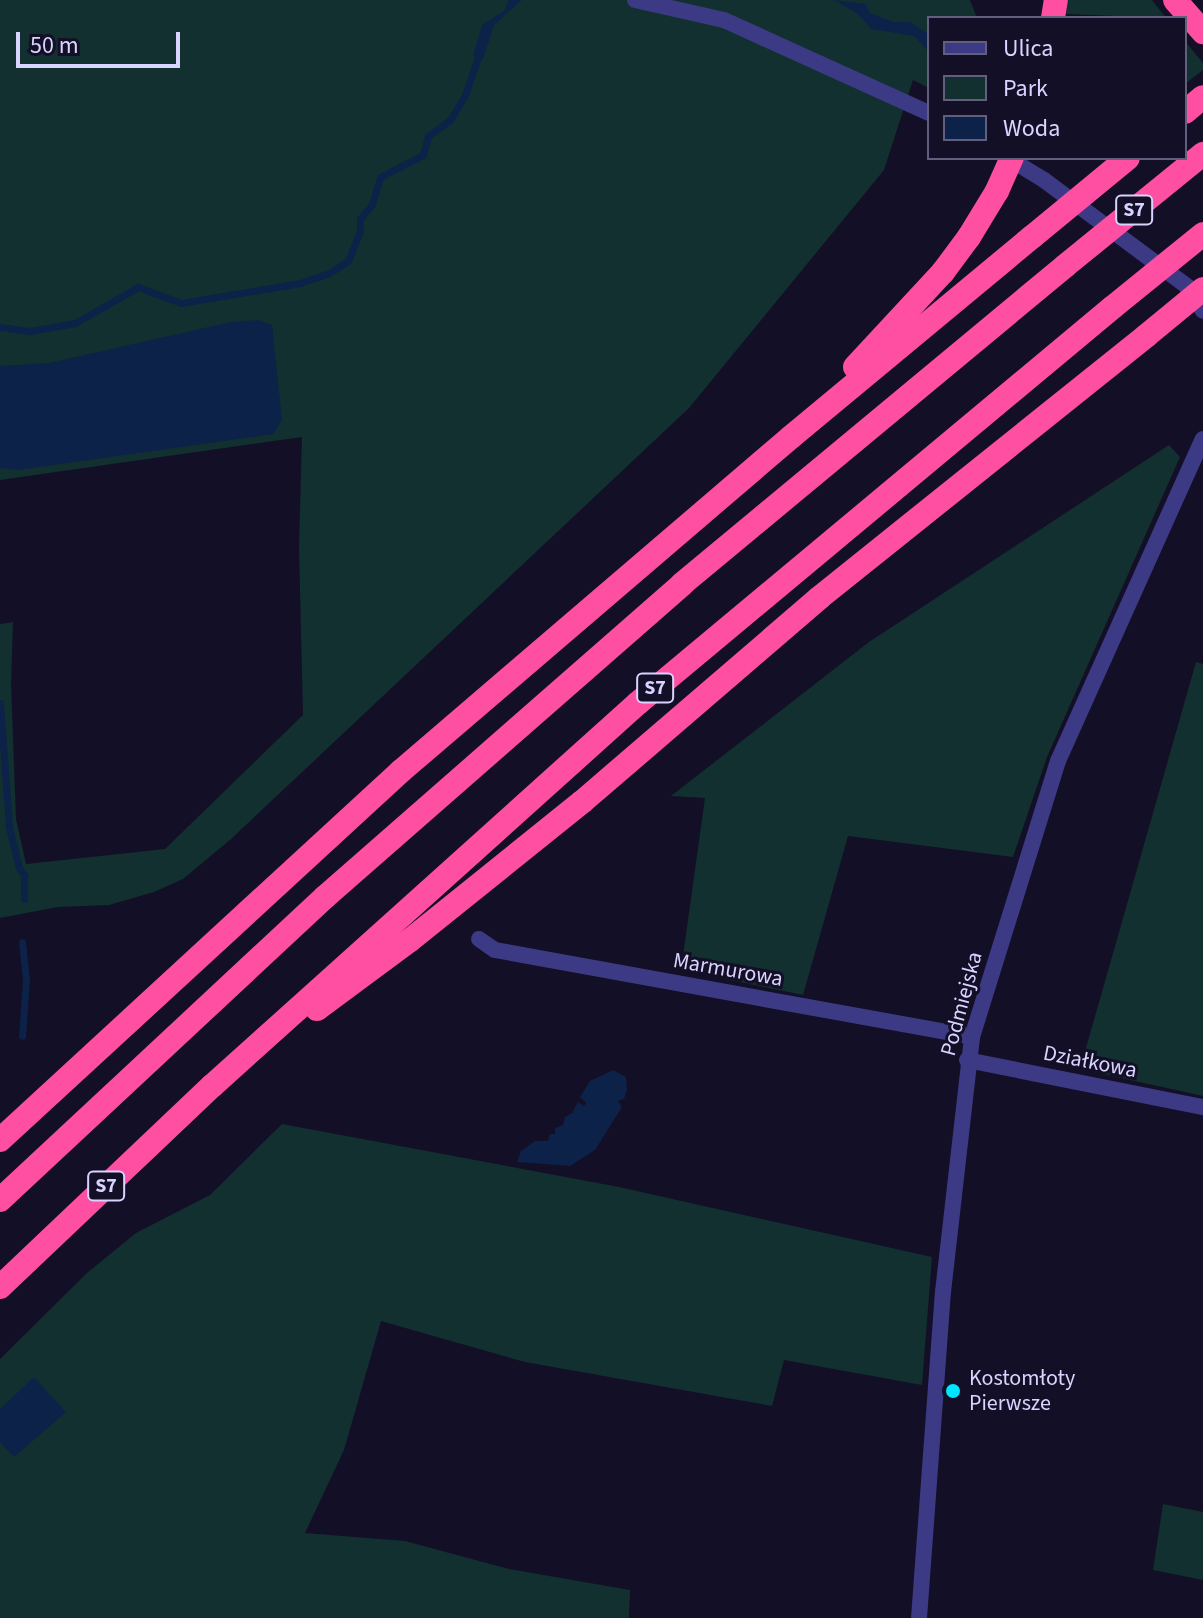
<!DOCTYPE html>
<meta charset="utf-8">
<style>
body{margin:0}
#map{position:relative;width:1203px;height:1618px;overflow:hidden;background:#130f26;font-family:"Source Sans 3",sans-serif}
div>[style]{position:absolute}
.green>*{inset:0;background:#12302f}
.water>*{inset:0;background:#0c2248}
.pier>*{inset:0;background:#130f26}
.stream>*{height:7px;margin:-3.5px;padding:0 3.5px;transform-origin:3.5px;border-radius:3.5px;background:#0c2248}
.minor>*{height:16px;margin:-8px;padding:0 8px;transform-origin:8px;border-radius:8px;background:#3d3a85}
.motorway>*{height:24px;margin:-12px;padding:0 12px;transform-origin:12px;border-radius:12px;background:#ff4fa3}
.motorway-bridge>*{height:24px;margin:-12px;padding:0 12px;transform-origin:12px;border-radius:12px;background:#ff4fa3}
.dots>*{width:22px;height:22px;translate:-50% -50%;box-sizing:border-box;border:4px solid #130f26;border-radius:50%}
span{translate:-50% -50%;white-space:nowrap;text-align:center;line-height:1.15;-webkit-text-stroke:6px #130f26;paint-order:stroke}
.shield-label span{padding:2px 6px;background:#130f26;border:2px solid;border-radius:6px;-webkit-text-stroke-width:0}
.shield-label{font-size:20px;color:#d9d4ff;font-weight:700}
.street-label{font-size:22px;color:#d9d4ff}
.poi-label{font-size:22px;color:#d9d4ff}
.left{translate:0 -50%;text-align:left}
.legend{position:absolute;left:927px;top:16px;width:260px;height:144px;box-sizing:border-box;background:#130f26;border:2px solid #625e7d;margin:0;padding:10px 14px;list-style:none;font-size:24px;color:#d9d4ff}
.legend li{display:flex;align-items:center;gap:16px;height:40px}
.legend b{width:40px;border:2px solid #625e7d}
.scale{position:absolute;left:16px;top:32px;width:164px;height:36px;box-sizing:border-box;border:4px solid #d9d4ff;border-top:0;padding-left:10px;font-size:24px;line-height:28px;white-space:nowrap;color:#d9d4ff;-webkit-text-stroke:6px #130f26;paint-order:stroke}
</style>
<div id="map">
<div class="green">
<i style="clip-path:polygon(0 0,970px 0,977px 18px,929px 18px,929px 34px,921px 32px,929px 48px,929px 88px,913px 80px,884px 170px,689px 408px,231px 839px,183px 879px,154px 892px,109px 905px,58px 907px,0 918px,0 624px,13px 622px,11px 685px,16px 819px,26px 864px,165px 849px,303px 715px,299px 547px,302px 437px,0 480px)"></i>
<i style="clip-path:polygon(1067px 0,1152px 0,1166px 18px,1066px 14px)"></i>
<i style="clip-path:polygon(1185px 41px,1203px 63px,1203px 70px,1185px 84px)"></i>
<i style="clip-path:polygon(1169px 445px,1180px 457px,1047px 757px,1013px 857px,848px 836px,803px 995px,681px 970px,705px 798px,671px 796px,869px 642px)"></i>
<i style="clip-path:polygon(1196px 662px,1203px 664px,1203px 1096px,1080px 1069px)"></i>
<i style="clip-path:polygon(282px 1124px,619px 1187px,932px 1257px,922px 1385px,784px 1360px,772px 1406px,525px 1362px,381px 1321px,344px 1450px,305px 1533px,405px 1541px,509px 1569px,630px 1590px,629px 1618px,0 1618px,0 1359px,87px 1273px,136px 1233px,210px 1195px)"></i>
<i style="clip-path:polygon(1163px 1504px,1203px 1512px,1203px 1580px,1153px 1570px)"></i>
</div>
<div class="water">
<i style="clip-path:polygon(509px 0,522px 0,494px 25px,483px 59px,473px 56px,482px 25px,504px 11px)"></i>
<i style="clip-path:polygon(834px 0,866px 4px,870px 15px,880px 22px,910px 22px,929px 34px,929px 52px,914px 36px,871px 29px,858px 14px)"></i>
<i style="clip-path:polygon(258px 320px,272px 325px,282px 420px,273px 434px,18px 470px,0 468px,0 366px,49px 363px,231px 322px)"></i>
<i style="clip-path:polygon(613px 1070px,626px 1077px,627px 1090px,624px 1099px,618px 1101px,622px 1107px,595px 1150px,570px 1166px,517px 1162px,521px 1151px,535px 1141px,548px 1141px,550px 1134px,555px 1134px,555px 1128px,563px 1125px,565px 1117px,572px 1113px,578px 1102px,584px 1106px,586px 1103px,580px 1097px,590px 1081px)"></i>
<i style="clip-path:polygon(34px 1377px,66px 1412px,14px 1457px,0 1442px,0 1409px)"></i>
</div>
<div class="pier">
<i style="clip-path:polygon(1133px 158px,1178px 158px,1203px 177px,1203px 189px,1188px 201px)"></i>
</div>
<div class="stream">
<i style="left:866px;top:15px;width:28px;rotate:21deg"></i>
<i style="left:0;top:327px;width:30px;rotate:8deg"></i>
<i style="left:30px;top:331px;width:46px;rotate:-10.1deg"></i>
<i style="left:75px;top:323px;width:73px;rotate:-29.7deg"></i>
<i style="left:138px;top:287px;width:46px;rotate:20.4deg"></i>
<i style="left:181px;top:303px;width:121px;rotate:-9.5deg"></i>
<i style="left:300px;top:283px;width:31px;rotate:-19deg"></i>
<i style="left:329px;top:273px;width:22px;rotate:-32deg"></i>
<i style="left:348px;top:261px;width:31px;rotate:-68deg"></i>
<i style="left:360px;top:232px;width:13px;rotate:-90deg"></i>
<i style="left:360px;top:219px;width:19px;rotate:-51deg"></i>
<i style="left:372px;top:204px;width:28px;rotate:-73deg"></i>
<i style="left:380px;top:177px;width:48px;rotate:-27.1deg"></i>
<i style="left:423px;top:155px;width:20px;rotate:-75deg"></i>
<i style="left:428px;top:136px;width:27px;rotate:-36deg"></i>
<i style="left:450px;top:120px;width:29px;rotate:-59deg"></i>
<i style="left:465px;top:95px;width:46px;rotate:-70.8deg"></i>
<i style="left:0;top:703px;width:124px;rotate:85.8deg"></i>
<i style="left:9px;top:827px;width:42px;rotate:76.3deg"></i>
<i style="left:19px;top:868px;width:9px;rotate:54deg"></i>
<i style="left:24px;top:875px;width:24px;rotate:90deg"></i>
<i style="left:22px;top:942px;width:37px;rotate:84deg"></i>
<i style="left:26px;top:979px;width:57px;rotate:94deg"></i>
</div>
<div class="minor">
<i style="left:635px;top:0;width:91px;rotate:12.7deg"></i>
<i style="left:724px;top:20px;width:225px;rotate:24.4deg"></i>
<i style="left:1008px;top:158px;width:42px;rotate:31.4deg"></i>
<i style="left:1044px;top:180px;width:179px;rotate:36.6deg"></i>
<i style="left:1188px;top:287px;width:28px;rotate:58deg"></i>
<i style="left:479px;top:939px;width:19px;rotate:35deg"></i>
<i style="left:495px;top:950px;width:485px;rotate:10.3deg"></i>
<i style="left:967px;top:1060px;width:241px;rotate:11.3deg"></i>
<i style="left:919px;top:1618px;width:327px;rotate:-85.8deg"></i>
<i style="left:943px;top:1292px;width:257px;rotate:-83.5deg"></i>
<i style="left:972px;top:1037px;width:289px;rotate:-72.7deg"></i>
<i style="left:1058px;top:761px;width:353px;rotate:-65.8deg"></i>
</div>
<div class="motorway">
<i style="left:1175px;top:0;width:43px;rotate:48.8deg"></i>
<i style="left:1053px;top:18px;width:18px;rotate:-81deg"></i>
<i style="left:1185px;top:112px;width:23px;rotate:-40deg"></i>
<i style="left:855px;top:367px;width:129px;rotate:-47.2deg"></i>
<i style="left:943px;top:272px;width:44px;rotate:-53.4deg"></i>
<i style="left:317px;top:1009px;width:114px;rotate:-36.5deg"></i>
<i style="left:409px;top:941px;width:222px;rotate:-38.8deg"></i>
<i style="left:582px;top:802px;width:313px;rotate:-40.7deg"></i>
<i style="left:819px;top:598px;width:419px;rotate:-38.7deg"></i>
<i style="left:0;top:1140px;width:545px;rotate:-42.62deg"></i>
<i style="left:401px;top:771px;width:513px;rotate:-40.58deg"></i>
<i style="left:791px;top:437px;width:313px;rotate:-39.7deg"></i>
<i style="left:0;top:1200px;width:444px;rotate:-43deg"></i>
<i style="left:325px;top:897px;width:475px;rotate:-41.2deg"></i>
<i style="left:682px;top:584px;width:498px;rotate:-39.7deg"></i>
<i style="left:0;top:1287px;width:292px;rotate:-43.5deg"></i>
<i style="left:212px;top:1086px;width:573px;rotate:-41.96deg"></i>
<i style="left:638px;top:703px;width:618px;rotate:-39.82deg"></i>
</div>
<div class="motorway-bridge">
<i style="left:969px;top:237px;width:54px;rotate:-58.7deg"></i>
<i style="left:997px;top:191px;width:36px;rotate:-66deg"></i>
<i style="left:1032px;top:237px;width:124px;rotate:-39.5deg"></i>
<i style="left:1065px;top:266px;width:178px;rotate:-39.1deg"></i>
<i style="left:1113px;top:307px;width:116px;rotate:-39deg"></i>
<i style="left:1146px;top:336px;width:74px;rotate:-39.5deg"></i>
</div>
<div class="dots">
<i style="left:953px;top:1391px;background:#00e5ff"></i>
</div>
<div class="shield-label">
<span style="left:1134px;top:210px">S7</span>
<span style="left:655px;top:688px">S7</span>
<span style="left:106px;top:1186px">S7</span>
</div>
<div class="street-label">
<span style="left:728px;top:970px;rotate:10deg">Marmurowa</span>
<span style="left:962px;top:1004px;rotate:-75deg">Podmiejska</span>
<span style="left:1090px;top:1062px;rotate:11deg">Działkowa</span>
</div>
<div class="poi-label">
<span class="left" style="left:969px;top:1391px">Kostomłoty<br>Pierwsze</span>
</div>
<ul class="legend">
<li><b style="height:10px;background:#3d3a85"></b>Ulica</li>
<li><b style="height:22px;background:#12302f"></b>Park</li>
<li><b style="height:22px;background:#0c2248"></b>Woda</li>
</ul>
<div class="scale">50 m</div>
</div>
